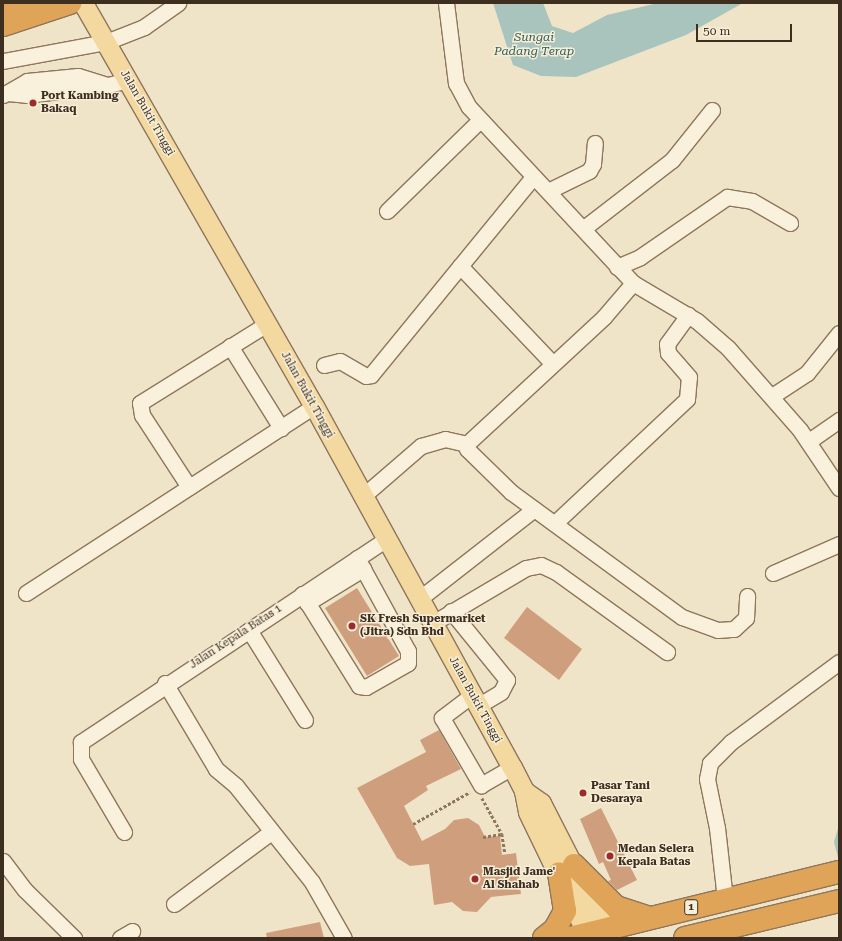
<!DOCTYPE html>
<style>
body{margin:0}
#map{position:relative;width:842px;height:941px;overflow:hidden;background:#f0e4c8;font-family:"Roboto Serif",serif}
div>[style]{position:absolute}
.water>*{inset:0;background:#a9c4bc}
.building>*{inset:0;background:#cf9f7d}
.path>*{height:2.5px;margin-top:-1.25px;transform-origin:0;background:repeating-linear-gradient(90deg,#8d765c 0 3px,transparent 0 5px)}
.roads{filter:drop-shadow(1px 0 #8d765c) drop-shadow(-1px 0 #8d765c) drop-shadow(0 1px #8d765c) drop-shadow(0 -1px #8d765c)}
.minor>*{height:15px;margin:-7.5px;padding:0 7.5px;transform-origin:7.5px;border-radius:7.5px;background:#faf1dc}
.major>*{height:19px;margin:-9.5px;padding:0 9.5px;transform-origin:9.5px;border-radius:9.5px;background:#f3d9a0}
.highway>*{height:22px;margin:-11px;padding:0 11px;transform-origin:11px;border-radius:11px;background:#e0a458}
.dots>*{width:11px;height:11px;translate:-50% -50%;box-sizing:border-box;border:2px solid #f7eed8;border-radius:50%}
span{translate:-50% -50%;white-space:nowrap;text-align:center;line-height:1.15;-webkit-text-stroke:3px #f7eed8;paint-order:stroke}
.shield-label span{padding:1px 3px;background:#f7eed8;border:1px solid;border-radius:3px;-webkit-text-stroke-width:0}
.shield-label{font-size:10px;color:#3d2e20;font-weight:700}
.poi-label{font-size:11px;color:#3d2e20;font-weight:700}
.left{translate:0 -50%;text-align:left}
.street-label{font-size:11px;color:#3d2e20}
.water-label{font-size:12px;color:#2f5d5a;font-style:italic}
.frame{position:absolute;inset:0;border:4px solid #3d2e20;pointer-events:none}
.scale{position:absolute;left:696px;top:24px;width:96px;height:18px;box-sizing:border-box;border:2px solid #3d2e20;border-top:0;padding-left:5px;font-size:12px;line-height:14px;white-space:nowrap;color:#3d2e20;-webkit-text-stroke:3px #f7eed8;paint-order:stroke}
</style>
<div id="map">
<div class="water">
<i style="clip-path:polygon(493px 3px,543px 3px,552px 26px,573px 33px,607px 15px,658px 3px,743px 3px,686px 35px,576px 77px,541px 76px,513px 65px)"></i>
<i style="clip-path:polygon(839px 825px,839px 861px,834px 842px)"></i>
</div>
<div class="building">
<i style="clip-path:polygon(357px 588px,399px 656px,367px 676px,325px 608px)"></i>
<i style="clip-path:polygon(527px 607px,582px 649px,559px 680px,504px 638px)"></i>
<i style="clip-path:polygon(439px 730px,461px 769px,426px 786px,428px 790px,404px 806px,422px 841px,445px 829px,454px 820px,468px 818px,479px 825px,485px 837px,500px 836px,502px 855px,516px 853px,521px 894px,491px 897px,477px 912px,463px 911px,452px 902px,434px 905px,429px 864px,410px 866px,397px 858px,357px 788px,426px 752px,420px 740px)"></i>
<i style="clip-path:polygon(601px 808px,637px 880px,617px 890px,608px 881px,611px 880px,603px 862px,599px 864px,580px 819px)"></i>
<i style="clip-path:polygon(320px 922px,324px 938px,267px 938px,266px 933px)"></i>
</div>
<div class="path">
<i style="left:482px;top:798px;width:41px;rotate:60.9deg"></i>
<i style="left:502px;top:834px;width:20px;rotate:81deg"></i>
<i style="left:413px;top:824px;width:65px;rotate:-29.3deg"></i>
<i style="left:483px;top:837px;width:19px;rotate:-9deg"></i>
</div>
<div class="roads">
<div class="minor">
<i style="left:446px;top:3px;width:81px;rotate:82.9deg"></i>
<i style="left:456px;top:83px;width:27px;rotate:62deg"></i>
<i style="left:469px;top:107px;width:241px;rotate:47deg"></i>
<i style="left:633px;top:283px;width:74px;rotate:30.7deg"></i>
<i style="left:697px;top:321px;width:41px;rotate:41.1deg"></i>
<i style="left:728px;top:348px;width:109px;rotate:48.7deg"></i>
<i style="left:800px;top:430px;width:70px;rotate:56.1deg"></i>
<i style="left:3px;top:61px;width:105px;rotate:-10.5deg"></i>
<i style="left:106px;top:42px;width:41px;rotate:-21.5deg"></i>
<i style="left:144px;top:27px;width:42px;rotate:-35.2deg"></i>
<i style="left:8px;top:93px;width:20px;rotate:6deg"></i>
<i style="left:28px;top:95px;width:75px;rotate:-7.7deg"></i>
<i style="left:3px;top:95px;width:28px;rotate:-30deg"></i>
<i style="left:27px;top:81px;width:51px;rotate:-5.6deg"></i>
<i style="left:78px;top:76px;width:31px;rotate:17deg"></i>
<i style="left:108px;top:85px;width:21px;rotate:-14deg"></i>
<i style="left:548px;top:191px;width:46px;rotate:-26deg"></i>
<i style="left:589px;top:171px;width:8px;rotate:-60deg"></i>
<i style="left:593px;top:164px;width:21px;rotate:-85deg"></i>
<i style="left:387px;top:211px;width:130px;rotate:-44.4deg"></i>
<i style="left:584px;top:228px;width:111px;rotate:-37.7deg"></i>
<i style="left:672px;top:160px;width:64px;rotate:-51.3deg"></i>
<i style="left:460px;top:266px;width:134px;rotate:46.5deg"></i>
<i style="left:617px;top:267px;width:25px;rotate:-23deg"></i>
<i style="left:640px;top:257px;width:106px;rotate:-34.6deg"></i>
<i style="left:727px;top:197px;width:25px;rotate:9deg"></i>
<i style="left:752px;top:201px;width:44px;rotate:30.1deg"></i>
<i style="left:633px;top:283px;width:45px;rotate:130.5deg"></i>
<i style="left:604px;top:317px;width:187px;rotate:137.2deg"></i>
<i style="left:467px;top:444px;width:5px;rotate:90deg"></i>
<i style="left:467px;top:449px;width:62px;rotate:44.3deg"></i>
<i style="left:511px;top:492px;width:212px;rotate:36.2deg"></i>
<i style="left:682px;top:617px;width:38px;rotate:20deg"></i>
<i style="left:718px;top:630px;width:16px;rotate:-4deg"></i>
<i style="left:734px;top:629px;width:16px;rotate:-43deg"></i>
<i style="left:746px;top:618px;width:22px;rotate:-87deg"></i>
<i style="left:230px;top:346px;width:97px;rotate:58.1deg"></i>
<i style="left:324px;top:365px;width:16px;rotate:-14deg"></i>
<i style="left:340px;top:361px;width:30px;rotate:30deg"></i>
<i style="left:366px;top:376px;width:5px;rotate:-11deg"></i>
<i style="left:371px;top:375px;width:256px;rotate:-50.7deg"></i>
<i style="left:772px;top:396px;width:42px;rotate:-33.3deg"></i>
<i style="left:807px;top:373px;width:51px;rotate:-51.3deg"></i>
<i style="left:809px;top:441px;width:37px;rotate:-35deg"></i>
<i style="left:189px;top:487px;width:86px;rotate:-123.1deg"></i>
<i style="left:142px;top:415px;width:12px;rotate:-99deg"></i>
<i style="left:140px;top:403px;width:150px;rotate:-31.9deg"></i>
<i style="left:363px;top:496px;width:77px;rotate:-40.8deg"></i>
<i style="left:421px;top:446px;width:25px;rotate:-16deg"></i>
<i style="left:445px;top:439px;width:23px;rotate:13deg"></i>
<i style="left:555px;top:523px;width:181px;rotate:-43.2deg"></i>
<i style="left:687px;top:399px;width:22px;rotate:-85deg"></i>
<i style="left:689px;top:377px;width:32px;rotate:-131deg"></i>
<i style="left:668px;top:353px;width:9px;rotate:-96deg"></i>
<i style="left:667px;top:344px;width:36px;rotate:-54deg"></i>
<i style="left:773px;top:573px;width:72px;rotate:-23.7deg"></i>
<i style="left:26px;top:593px;width:343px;rotate:-33deg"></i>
<i style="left:302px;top:594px;width:108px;rotate:58.2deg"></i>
<i style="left:359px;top:686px;width:7px;rotate:8deg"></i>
<i style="left:366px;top:687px;width:48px;rotate:-29.7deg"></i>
<i style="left:408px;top:663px;width:12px;rotate:-90deg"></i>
<i style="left:408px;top:651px;width:106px;rotate:-118.7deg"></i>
<i style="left:419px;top:599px;width:146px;rotate:-38deg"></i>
<i style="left:307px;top:603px;width:66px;rotate:-31.3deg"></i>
<i style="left:451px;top:611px;width:89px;rotate:50.9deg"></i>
<i style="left:507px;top:680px;width:13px;rotate:117deg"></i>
<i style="left:501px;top:692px;width:27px;rotate:149deg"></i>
<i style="left:433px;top:623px;width:108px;rotate:-30.6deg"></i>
<i style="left:526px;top:568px;width:15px;rotate:-11deg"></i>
<i style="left:541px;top:565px;width:17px;rotate:25deg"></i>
<i style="left:556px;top:572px;width:137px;rotate:35.8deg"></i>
<i style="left:249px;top:630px;width:106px;rotate:58.1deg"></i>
<i style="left:165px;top:683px;width:100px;rotate:59.3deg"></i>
<i style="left:216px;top:769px;width:26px;rotate:40deg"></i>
<i style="left:236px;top:786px;width:122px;rotate:51.6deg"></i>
<i style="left:312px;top:882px;width:64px;rotate:60.3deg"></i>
<i style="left:472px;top:695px;width:38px;rotate:143deg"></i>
<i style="left:442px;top:718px;width:78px;rotate:59.8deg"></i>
<i style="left:481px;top:785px;width:36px;rotate:-30deg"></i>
<i style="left:124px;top:832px;width:85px;rotate:-120.5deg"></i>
<i style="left:81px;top:759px;width:17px;rotate:-90deg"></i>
<i style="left:81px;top:742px;width:366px;rotate:-33.6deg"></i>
<i style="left:3px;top:861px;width:36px;rotate:53deg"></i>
<i style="left:25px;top:890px;width:69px;rotate:44.4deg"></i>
<i style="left:725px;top:899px;width:71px;rotate:-96.4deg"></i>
<i style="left:717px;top:828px;width:50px;rotate:-101.5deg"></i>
<i style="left:707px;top:779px;width:16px;rotate:-79deg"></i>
<i style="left:710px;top:763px;width:30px;rotate:-45deg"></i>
<i style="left:731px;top:742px;width:134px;rotate:-36.5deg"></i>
<i style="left:174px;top:904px;width:121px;rotate:-36.6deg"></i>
<i style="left:120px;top:938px;width:14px;rotate:-30deg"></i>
</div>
<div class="major">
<i style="left:83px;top:3px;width:465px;rotate:60.2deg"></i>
<i style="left:314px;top:406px;width:412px;rotate:61.3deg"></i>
<i style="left:512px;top:767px;width:27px;rotate:63deg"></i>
<i style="left:524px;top:791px;width:21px;rotate:79deg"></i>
<i style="left:528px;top:812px;width:140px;rotate:64.2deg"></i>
<i style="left:524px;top:791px;width:21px;rotate:35deg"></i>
<i style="left:541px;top:803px;width:152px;rotate:62.9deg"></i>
</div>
<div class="highway">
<i style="left:3px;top:8px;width:19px;rotate:-16deg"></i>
<i style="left:3px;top:25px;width:71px;rotate:-18.2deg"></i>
<i style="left:574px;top:865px;width:59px;rotate:45deg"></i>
<i style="left:616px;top:907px;width:33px;rotate:18deg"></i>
<i style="left:544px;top:938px;width:14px;rotate:-39deg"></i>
<i style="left:555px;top:929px;width:21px;rotate:-61deg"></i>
<i style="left:565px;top:911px;width:38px;rotate:-99deg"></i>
<i style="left:570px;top:938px;width:277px;rotate:-13.8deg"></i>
<i style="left:685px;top:938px;width:158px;rotate:-13.5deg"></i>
</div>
</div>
<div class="dots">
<i style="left:33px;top:103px;background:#9e2a2b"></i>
<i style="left:352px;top:626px;background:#9e2a2b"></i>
<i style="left:583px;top:793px;background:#9e2a2b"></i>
<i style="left:610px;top:856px;background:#9e2a2b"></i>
<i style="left:475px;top:879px;background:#9e2a2b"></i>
</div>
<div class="shield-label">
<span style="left:691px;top:907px">1</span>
</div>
<div class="poi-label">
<span class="left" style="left:41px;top:103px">Port Kambing<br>Bakaq</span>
<span class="left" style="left:360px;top:626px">SK Fresh Supermarket<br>(Jitra) Sdn Bhd</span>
<span class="left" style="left:591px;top:793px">Pasar Tani<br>Desaraya</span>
<span class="left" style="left:618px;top:856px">Medan Selera<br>Kepala Batas</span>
<span class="left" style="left:483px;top:879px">Masjid Jame'<br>Al Shahab</span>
</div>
<div class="street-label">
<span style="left:147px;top:113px;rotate:60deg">Jalan Bukit Tinggi</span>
<span style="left:307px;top:395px;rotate:61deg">Jalan Bukit Tinggi</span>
<span style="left:236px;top:637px;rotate:-33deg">Jalan Kepala Batas 1</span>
<span style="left:475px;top:700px;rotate:61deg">Jalan Bukit Tinggi</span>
</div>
<div class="water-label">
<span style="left:534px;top:45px">Sungai<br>Padang Terap</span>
</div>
<div class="frame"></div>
<div class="scale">50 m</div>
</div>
